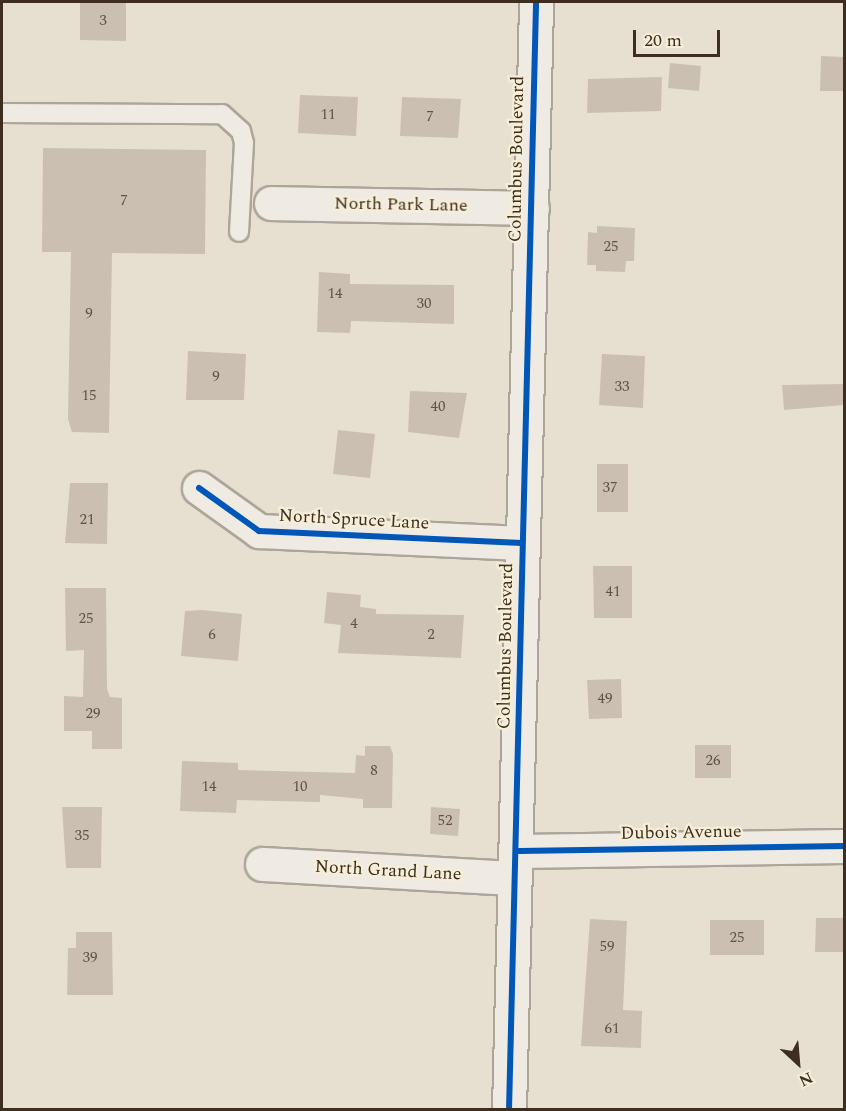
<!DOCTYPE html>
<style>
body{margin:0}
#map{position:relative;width:846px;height:1111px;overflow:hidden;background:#e7e0d1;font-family:Spectral,serif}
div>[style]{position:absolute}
.building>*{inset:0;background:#cbbfb2}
.roads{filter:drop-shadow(2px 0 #ada599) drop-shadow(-2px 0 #ada599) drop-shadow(0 2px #ada599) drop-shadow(0 -2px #ada599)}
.service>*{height:18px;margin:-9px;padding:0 9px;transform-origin:9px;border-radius:9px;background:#efebe3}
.minor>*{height:33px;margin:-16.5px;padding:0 16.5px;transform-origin:16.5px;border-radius:16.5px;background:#efebe3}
.cycleway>*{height:6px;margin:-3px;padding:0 3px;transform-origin:3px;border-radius:3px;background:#0057b8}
span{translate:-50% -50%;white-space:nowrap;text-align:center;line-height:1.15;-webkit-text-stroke:4.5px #f7eed8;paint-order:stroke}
.number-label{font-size:15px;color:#605244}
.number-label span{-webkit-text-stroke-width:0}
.street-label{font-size:18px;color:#3d2e20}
.frame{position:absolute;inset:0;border:3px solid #3d2e20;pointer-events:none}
.north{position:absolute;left:768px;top:1033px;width:60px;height:60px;-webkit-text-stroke:4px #f7eed8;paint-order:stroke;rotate:154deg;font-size:16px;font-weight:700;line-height:24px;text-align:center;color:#3d2e20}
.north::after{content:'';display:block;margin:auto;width:21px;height:27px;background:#3d2e20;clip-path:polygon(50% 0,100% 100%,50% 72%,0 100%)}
.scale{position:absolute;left:633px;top:30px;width:87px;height:27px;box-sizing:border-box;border:3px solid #3d2e20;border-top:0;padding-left:8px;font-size:18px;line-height:21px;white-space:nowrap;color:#3d2e20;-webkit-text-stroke:4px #f7eed8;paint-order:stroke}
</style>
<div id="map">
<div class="building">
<i style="clip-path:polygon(80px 2px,126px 2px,126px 41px,80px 40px)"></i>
<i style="clip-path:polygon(821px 56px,844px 57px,844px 91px,820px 91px)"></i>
<i style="clip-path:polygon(670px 63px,701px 66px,699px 91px,668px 88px)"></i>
<i style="clip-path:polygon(662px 77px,661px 111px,587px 113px,588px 79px)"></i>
<i style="clip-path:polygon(300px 95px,358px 97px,356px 136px,298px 133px)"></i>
<i style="clip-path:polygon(402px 97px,461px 99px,458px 138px,400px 136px)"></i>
<i style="clip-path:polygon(43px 148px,206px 150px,205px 254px,112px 253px,109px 433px,72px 432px,68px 419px,71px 252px,42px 252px)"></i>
<i style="clip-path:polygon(597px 226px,635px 228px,634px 261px,626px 261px,625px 272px,596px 271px,596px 265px,587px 265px,588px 232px,597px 233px)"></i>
<i style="clip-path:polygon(319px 272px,350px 274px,350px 284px,454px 285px,454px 324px,351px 321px,350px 333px,317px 332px)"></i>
<i style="clip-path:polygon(188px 351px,246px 354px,244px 400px,186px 400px)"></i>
<i style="clip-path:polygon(602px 354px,645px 356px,643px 408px,599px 405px)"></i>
<i style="clip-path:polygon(844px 384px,844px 405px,784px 410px,782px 385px)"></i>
<i style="clip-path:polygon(410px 391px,467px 393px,459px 438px,408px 432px)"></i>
<i style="clip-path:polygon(338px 430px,375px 434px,370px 478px,333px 474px)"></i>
<i style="clip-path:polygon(597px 464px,628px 464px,628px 512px,597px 512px)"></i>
<i style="clip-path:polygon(70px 483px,108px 483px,107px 544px,65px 543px)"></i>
<i style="clip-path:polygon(593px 566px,632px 566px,632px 618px,594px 618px)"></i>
<i style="clip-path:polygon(65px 588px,106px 588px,107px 689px,110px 697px,122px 698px,122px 749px,92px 749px,92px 731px,64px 731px,64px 696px,83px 697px,84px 650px,66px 651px)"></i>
<i style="clip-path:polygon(327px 592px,361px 595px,360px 607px,376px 609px,376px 614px,464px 615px,461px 658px,338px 653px,341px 625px,324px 623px)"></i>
<i style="clip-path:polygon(202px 610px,242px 614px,238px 661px,181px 656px,185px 611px)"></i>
<i style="clip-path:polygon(621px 679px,622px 718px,589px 719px,587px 680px)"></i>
<i style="clip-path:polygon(695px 745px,731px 745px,731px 778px,695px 778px)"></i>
<i style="clip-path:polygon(365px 746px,390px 746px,393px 754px,392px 808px,363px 808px,363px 799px,320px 795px,320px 802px,237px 800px,236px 813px,180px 811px,182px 761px,238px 763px,238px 770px,355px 773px,356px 755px,365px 756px)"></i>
<i style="clip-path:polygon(62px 807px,102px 807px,101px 868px,66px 868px)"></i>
<i style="clip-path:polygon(431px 807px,460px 809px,458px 836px,430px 834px)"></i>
<i style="clip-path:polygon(816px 918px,844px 918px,844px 952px,815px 952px)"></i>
<i style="clip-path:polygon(590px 919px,627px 921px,623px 1010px,642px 1011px,641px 1048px,581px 1046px)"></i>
<i style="clip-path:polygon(710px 920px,764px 920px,764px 955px,710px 955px)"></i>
<i style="clip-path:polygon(76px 932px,112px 932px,113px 995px,67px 995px,68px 948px,76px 948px)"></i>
</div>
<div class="roads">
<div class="service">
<i style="left:2px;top:113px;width:220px;rotate:0.3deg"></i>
<i style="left:222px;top:114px;width:25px;rotate:42deg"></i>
<i style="left:241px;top:131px;width:12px;rotate:76deg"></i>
<i style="left:244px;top:143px;width:89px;rotate:93.2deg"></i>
</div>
<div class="minor">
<i style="left:271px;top:203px;width:261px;rotate:1.1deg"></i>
<i style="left:199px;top:488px;width:74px;rotate:35.6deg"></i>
<i style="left:259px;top:531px;width:263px;rotate:2.6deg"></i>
<i style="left:519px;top:851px;width:325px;rotate:-0.9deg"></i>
<i style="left:262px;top:864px;width:252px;rotate:3.2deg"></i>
<i style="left:509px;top:1110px;width:1108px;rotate:-88.6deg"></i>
</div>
</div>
<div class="cycleway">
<i style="left:199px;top:488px;width:74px;rotate:35.6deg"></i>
<i style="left:259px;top:531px;width:263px;rotate:2.6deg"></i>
<i style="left:519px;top:851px;width:325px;rotate:-0.9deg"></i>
<i style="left:509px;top:1110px;width:1108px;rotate:-88.6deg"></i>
</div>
<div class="number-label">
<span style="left:103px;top:21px">3</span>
<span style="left:328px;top:115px">11</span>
<span style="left:430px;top:117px">7</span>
<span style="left:124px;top:201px">7</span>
<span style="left:611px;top:247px">25</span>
<span style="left:335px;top:294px">14</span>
<span style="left:424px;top:304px">30</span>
<span style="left:89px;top:314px">9</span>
<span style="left:216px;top:377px">9</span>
<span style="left:622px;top:387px">33</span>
<span style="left:89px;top:396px">15</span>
<span style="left:438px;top:407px">40</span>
<span style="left:610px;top:488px">37</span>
<span style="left:87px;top:520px">21</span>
<span style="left:613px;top:592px">41</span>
<span style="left:86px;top:619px">25</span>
<span style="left:354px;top:624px">4</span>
<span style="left:212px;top:635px">6</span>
<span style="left:431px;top:635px">2</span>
<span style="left:605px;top:699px">49</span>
<span style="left:93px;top:714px">29</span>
<span style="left:713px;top:761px">26</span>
<span style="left:374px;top:771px">8</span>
<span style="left:209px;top:787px">14</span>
<span style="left:300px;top:787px">10</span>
<span style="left:445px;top:821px">52</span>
<span style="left:82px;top:836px">35</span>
<span style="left:737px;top:938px">25</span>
<span style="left:607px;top:947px">59</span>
<span style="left:90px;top:958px">39</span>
<span style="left:612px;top:1029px">61</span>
</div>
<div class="street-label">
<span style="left:517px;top:159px;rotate:-89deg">Columbus Boulevard</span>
<span style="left:401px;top:205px;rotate:1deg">North Park Lane</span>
<span style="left:354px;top:520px;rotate:3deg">North Spruce Lane</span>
<span style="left:506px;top:646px;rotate:-89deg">Columbus Boulevard</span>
<span style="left:681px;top:833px;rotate:-1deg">Dubois Avenue</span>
<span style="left:388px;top:871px;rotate:3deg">North Grand Lane</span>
</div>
<div class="frame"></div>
<div class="north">N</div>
<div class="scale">20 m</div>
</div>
